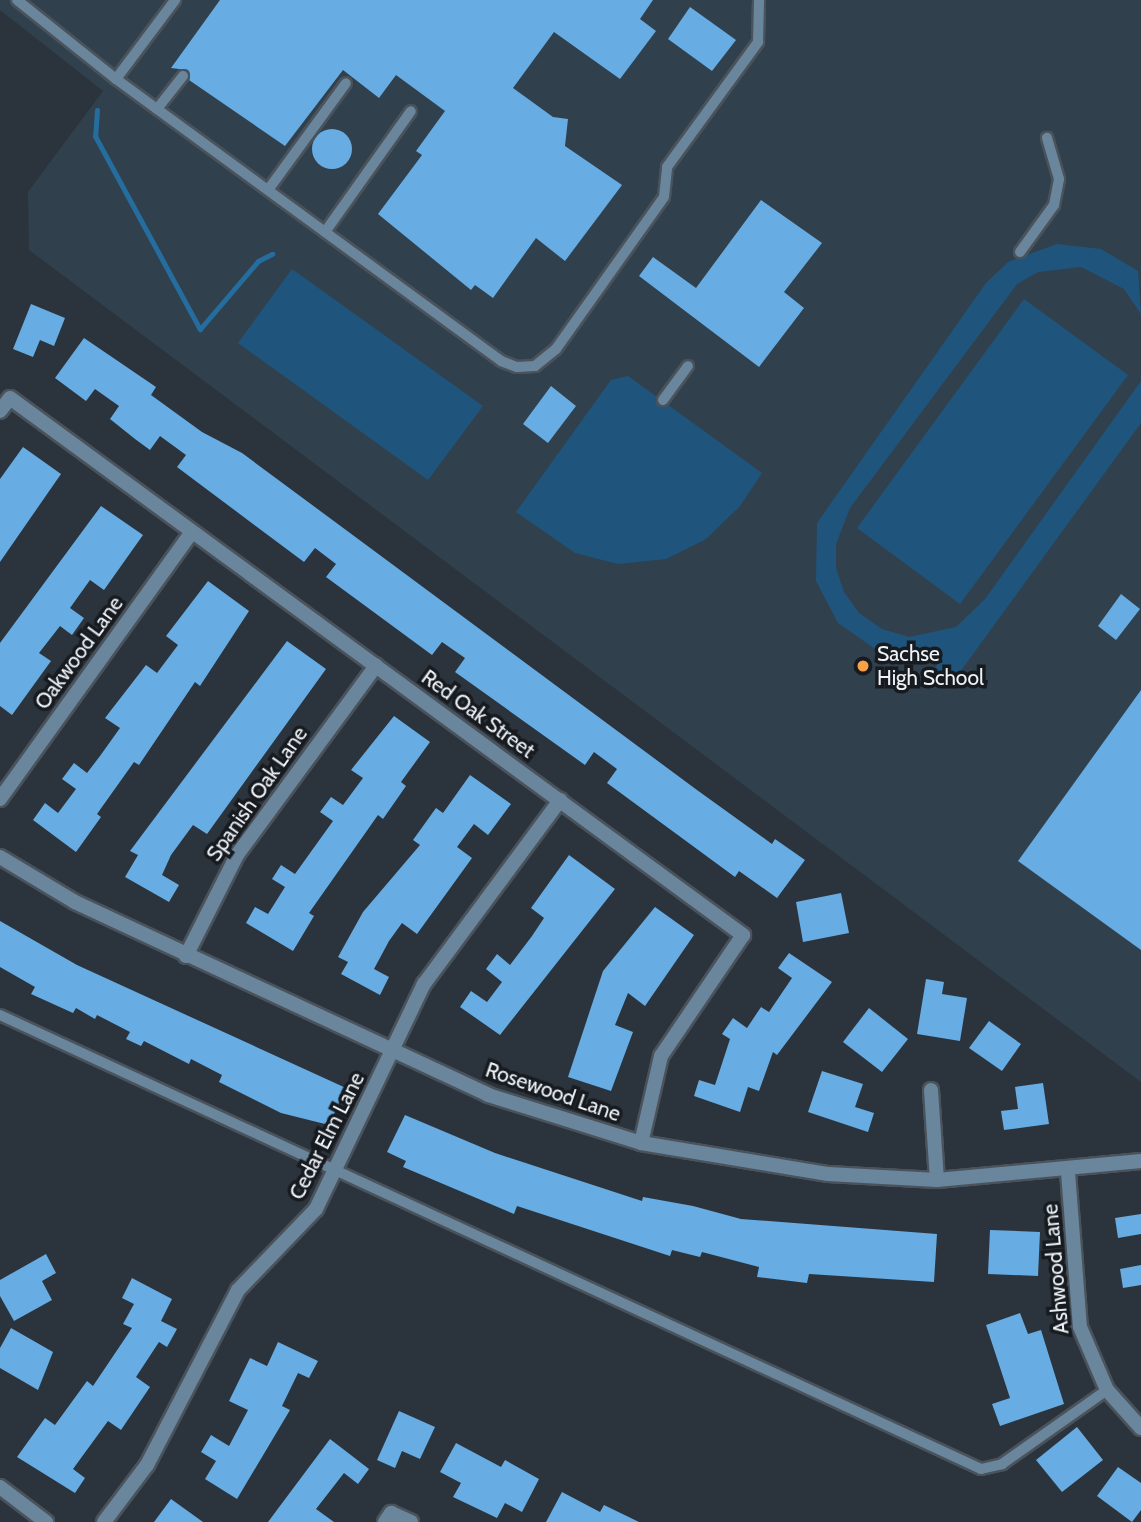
<!DOCTYPE html>
<style>
body{margin:0}
#map{position:relative;width:1141px;height:1522px;overflow:hidden;background:#2b343d;font-family:Cabin,sans-serif}
div>[style]{position:absolute}
.built>*{inset:0;background:#31404d}
.green>*{inset:0;background:#1f557c}
.stream>*{height:5px;margin:-2.5px;padding:0 2.5px;transform-origin:2.5px;border-radius:2.5px;background:#256d9e}
.building>*{inset:0;background:#67ace2}
.round{border-radius:50%}
.roads{filter:drop-shadow(2px 0 #4a535b) drop-shadow(-2px 0 #4a535b) drop-shadow(0 2px #4a535b) drop-shadow(0 -2px #4a535b)}
.service>*{height:10px;margin:-5px;padding:0 5px;transform-origin:5px;border-radius:5px;background:#6a869d}
.minor>*{height:14px;margin:-7px;padding:0 7px;transform-origin:7px;border-radius:7px;background:#6a869d}
.tertiary>*{height:14px;margin:-7px;padding:0 7px;transform-origin:7px;border-radius:7px;background:#6a869d}
.dots>*{width:19px;height:19px;translate:-50% -50%;box-sizing:border-box;border:4px solid #171b1f;border-radius:50%}
span{translate:-50% -50%;white-space:nowrap;text-align:center;line-height:1.15;-webkit-text-stroke:7px #171b1f;paint-order:stroke}
.street-label{font-size:21px;color:#edf3f9}
.poi-label{font-size:21px;color:#edf3f9}
.left{translate:0 -50%;text-align:left}
</style>
<div id="map">
<div class="built">
<i style="clip-path:polygon(0 0,1141px 0,1141px 1082px,29px 250px,28px 192px,103px 91px,0 10px)"></i>
</div>
<div class="green">
<i style="clip-path:polygon(1057px 244px,1101px 249px,1138px 271px,1141px 314px,1124px 289px,1081px 267px,1038px 272px,1017px 284px,850px 508px,836px 544px,836px 568px,844px 592px,859px 613px,882px 629px,909px 637px,956px 627px,985px 599px,1141px 381px,1141px 423px,952px 683px,934px 670px,943px 655px,911px 659px,881px 653px,838px 623px,816px 581px,817px 523px,986px 283px,1008px 262px)"></i>
<i style="clip-path:polygon(292px 269px,483px 406px,428px 480px,238px 343px)"></i>
<i style="clip-path:polygon(1024px 299px,1128px 375px,960px 604px,857px 528px)"></i>
<i style="clip-path:polygon(628px 376px,762px 473px,740px 506px,706px 539px,666px 559px,618px 564px,575px 553px,516px 512px,611px 380px)"></i>
</div>
<div class="stream">
<i style="left:97px;top:110px;width:26px;rotate:94deg"></i>
<i style="left:95px;top:136px;width:220px;rotate:61.5deg"></i>
<i style="left:200px;top:329px;width:89px;rotate:-49.5deg"></i>
<i style="left:258px;top:261px;width:16px;rotate:-27deg"></i>
</div>
<div class="building">
<i style="clip-path:polygon(220px 0,653px 0,640px 19px,656px 31px,620px 79px,554px 32px,513px 88px,553px 117px,568px 119px,565px 146px,622px 185px,565px 261px,536px 238px,493px 298px,475px 285px,471px 290px,378px 214px,422px 155px,416px 151px,445px 111px,396px 75px,379px 98px,343px 70px,285px 146px,189px 80px,187px 70px,171px 68px)"></i>
<i style="clip-path:polygon(690px 7px,736px 40px,712px 71px,668px 39px)"></i>
<i class="round" style="left:312px;top:129px;width:40px;height:40px"></i>
<i style="clip-path:polygon(761px 200px,822px 243px,784px 292px,804px 308px,759px 367px,639px 276px,653px 257px,696px 288px)"></i>
<i style="clip-path:polygon(31px 304px,65px 318px,54px 346px,40px 340px,33px 357px,13px 349px)"></i>
<i style="clip-path:polygon(84px 338px,156px 387px,151px 395px,202px 432px,242px 453px,697px 790px,772px 844px,775px 839px,805px 860px,777px 898px,739px 871px,735px 877px,607px 783px,617px 769px,594px 752px,585px 765px,455px 672px,465px 658px,442px 642px,432px 655px,326px 577px,336px 564px,315px 548px,304px 562px,213px 494px,177px 467px,186px 455px,160px 436px,150px 450px,135px 439px,110px 419px,119px 406px,95px 389px,86px 401px,55px 378px)"></i>
<i style="clip-path:polygon(551px 386px,576px 406px,548px 443px,523px 424px)"></i>
<i style="clip-path:polygon(23px 447px,61px 474px,0 562px,0 479px)"></i>
<i style="clip-path:polygon(101px 506px,143px 535px,104px 590px,90px 580px,70px 608px,84px 618px,72px 635px,60px 626px,39px 653px,51px 661px,12px 715px,0 706px,0 643px)"></i>
<i style="clip-path:polygon(208px 581px,249px 611px,200px 686px,195px 682px,139px 765px,134px 762px,97px 814px,101px 817px,76px 852px,33px 820px,45px 803px,58px 813px,76px 789px,62px 779px,74px 763px,87px 773px,100px 756px,120px 728px,105px 718px,146px 665px,157px 673px,178px 645px,166px 636px)"></i>
<i style="clip-path:polygon(1121px 594px,1140px 609px,1116px 640px,1098px 626px)"></i>
<i style="clip-path:polygon(287px 641px,326px 669px,207px 834px,193px 825px,171px 855px,162px 875px,179px 885px,169px 902px,125px 877px,138px 855px,130px 851px)"></i>
<i style="clip-path:polygon(1141px 690px,1141px 950px,1018px 861px)"></i>
<i style="clip-path:polygon(394px 716px,430px 742px,401px 782px,406px 786px,383px 819px,378px 815px,309px 913px,314px 916px,293px 951px,246px 923px,255px 907px,268px 914px,285px 887px,272px 879px,281px 865px,295px 874px,333px 821px,320px 812px,331px 797px,343px 805px,363px 778px,351px 770px)"></i>
<i style="clip-path:polygon(470px 775px,511px 804px,488px 835px,474px 824px,457px 847px,472px 858px,417px 934px,402px 923px,389px 941px,374px 969px,389px 977px,380px 995px,341px 974px,348px 962px,338px 957px,363px 912px,420px 845px,413px 840px,436px 808px,443px 813px)"></i>
<i style="clip-path:polygon(569px 855px,615px 889px,500px 1035px,460px 1007px,471px 991px,487px 1002px,502px 982px,486px 969px,497px 954px,510px 965px,532px 936px,544px 918px,531px 908px)"></i>
<i style="clip-path:polygon(841px 893px,849px 933px,803px 942px,796px 902px)"></i>
<i style="clip-path:polygon(655px 907px,694px 935px,645px 1006px,628px 993px,615px 1025px,633px 1032px,611px 1091px,568px 1077px,603px 971px)"></i>
<i style="clip-path:polygon(0 921px,77px 965px,346px 1088px,329px 1125px,281px 1113px,219px 1082px,222px 1075px,191px 1059px,189px 1064px,144px 1041px,141px 1046px,126px 1039px,130px 1032px,97px 1015px,95px 1019px,76px 1008px,73px 1013px,31px 994px,35px 987px,0 967px)"></i>
<i style="clip-path:polygon(789px 953px,832px 982px,777px 1055px,773px 1052px,759px 1091px,748px 1087px,740px 1112px,694px 1096px,699px 1080px,715px 1085px,730px 1039px,722px 1034px,733px 1018px,747px 1028px,761px 1007px,769px 1012px,792px 978px,778px 968px)"></i>
<i style="clip-path:polygon(926px 979px,944px 982px,942px 994px,967px 998px,960px 1041px,917px 1034px)"></i>
<i style="clip-path:polygon(869px 1008px,908px 1039px,882px 1072px,843px 1042px)"></i>
<i style="clip-path:polygon(989px 1021px,1021px 1044px,1002px 1071px,969px 1048px)"></i>
<i style="clip-path:polygon(822px 1071px,863px 1084px,855px 1107px,874px 1113px,868px 1132px,808px 1112px)"></i>
<i style="clip-path:polygon(1043px 1083px,1049px 1124px,1004px 1130px,1001px 1111px,1018px 1109px,1015px 1087px)"></i>
<i style="clip-path:polygon(405px 1115px,495px 1153px,642px 1201px,643px 1197px,693px 1206px,741px 1219px,937px 1234px,934px 1282px,809px 1274px,807px 1283px,757px 1277px,759px 1267px,702px 1252px,700px 1257px,672px 1250px,670px 1256px,517px 1206px,514px 1214px,403px 1167px,406px 1161px,387px 1152px)"></i>
<i style="clip-path:polygon(1141px 1214px,1141px 1234px,1118px 1238px,1115px 1218px)"></i>
<i style="clip-path:polygon(990px 1230px,1040px 1232px,1038px 1276px,988px 1274px)"></i>
<i style="clip-path:polygon(46px 1254px,56px 1273px,42px 1281px,52px 1300px,14px 1321px,0 1296px,0 1280px)"></i>
<i style="clip-path:polygon(1141px 1265px,1141px 1285px,1123px 1288px,1120px 1269px)"></i>
<i style="clip-path:polygon(132px 1278px,172px 1299px,161px 1321px,177px 1329px,167px 1347px,159px 1342px,136px 1377px,150px 1387px,121px 1430px,108px 1421px,73px 1469px,85px 1478px,75px 1493px,17px 1457px,45px 1418px,55px 1425px,87px 1381px,93px 1386px,132px 1328px,123px 1324px,134px 1304px,122px 1298px)"></i>
<i style="clip-path:polygon(1020px 1313px,1028px 1334px,1041px 1330px,1064px 1404px,1000px 1426px,992px 1404px,1010px 1398px,986px 1325px)"></i>
<i style="clip-path:polygon(11px 1328px,53px 1352px,38px 1390px,0 1368px,0 1348px)"></i>
<i style="clip-path:polygon(278px 1342px,318px 1361px,309px 1378px,298px 1373px,282px 1406px,290px 1410px,237px 1499px,205px 1479px,216px 1461px,201px 1452px,211px 1435px,229px 1446px,248px 1410px,229px 1401px,250px 1358px,267px 1366px)"></i>
<i style="clip-path:polygon(399px 1411px,435px 1427px,420px 1459px,402px 1451px,395px 1468px,377px 1460px)"></i>
<i style="clip-path:polygon(1077px 1427px,1103px 1460px,1062px 1492px,1036px 1460px)"></i>
<i style="clip-path:polygon(330px 1439px,369px 1469px,358px 1484px,344px 1473px,316px 1509px,334px 1522px,268px 1522px)"></i>
<i style="clip-path:polygon(456px 1443px,501px 1467px,505px 1460px,539px 1479px,522px 1512px,505px 1503px,497px 1518px,453px 1497px,461px 1483px,440px 1472px)"></i>
<i style="clip-path:polygon(1118px 1467px,1141px 1483px,1141px 1510px,1132px 1522px,1097px 1496px)"></i>
<i style="clip-path:polygon(562px 1492px,600px 1512px,604px 1505px,639px 1522px,546px 1522px)"></i>
<i style="clip-path:polygon(171px 1499px,203px 1522px,154px 1522px)"></i>
</div>
<div class="roads">
<div class="service">
<i style="left:17px;top:0;width:127px;rotate:38.6deg"></i>
<i style="left:116px;top:79px;width:477px;rotate:36.2deg"></i>
<i style="left:501px;top:361px;width:17px;rotate:21deg"></i>
<i style="left:517px;top:367px;width:18px;rotate:-3deg"></i>
<i style="left:535px;top:366px;width:27px;rotate:-39deg"></i>
<i style="left:556px;top:349px;width:186px;rotate:-54.6deg"></i>
<i style="left:664px;top:197px;width:30px;rotate:-84deg"></i>
<i style="left:667px;top:167px;width:155px;rotate:-53.9deg"></i>
<i style="left:758px;top:42px;width:42px;rotate:-88.6deg"></i>
<i style="left:116px;top:79px;width:99px;rotate:-53.2deg"></i>
<i style="left:157px;top:109px;width:42px;rotate:-51.8deg"></i>
<i style="left:268px;top:190px;width:132px;rotate:-53.9deg"></i>
<i style="left:325px;top:232px;width:148px;rotate:-54.6deg"></i>
<i style="left:1020px;top:252px;width:58px;rotate:-54.1deg"></i>
<i style="left:1054px;top:205px;width:26px;rotate:-79deg"></i>
<i style="left:1059px;top:179px;width:43px;rotate:-106.3deg"></i>
<i style="left:663px;top:400px;width:42px;rotate:-53.7deg"></i>
<i style="left:0;top:1015px;width:1081px;rotate:24.83deg"></i>
<i style="left:981px;top:1469px;width:22px;rotate:-13deg"></i>
<i style="left:1002px;top:1464px;width:128px;rotate:-35.2deg"></i>
</div>
<div class="minor">
<i style="left:0;top:411px;width:16px;rotate:-52deg"></i>
<i style="left:10px;top:398px;width:909px;rotate:36.23deg"></i>
<i style="left:743px;top:935px;width:146px;rotate:124.1deg"></i>
<i style="left:661px;top:1056px;width:89px;rotate:102.9deg"></i>
<i style="left:0;top:799px;width:329px;rotate:-54.3deg"></i>
<i style="left:186px;top:956px;width:113px;rotate:-63.2deg"></i>
<i style="left:237px;top:855px;width:235px;rotate:-53.7deg"></i>
<i style="left:931px;top:1090px;width:90px;rotate:86.2deg"></i>
<i style="left:1068px;top:1172px;width:155px;rotate:85.6deg"></i>
<i style="left:1080px;top:1327px;width:69px;rotate:66.8deg"></i>
<i style="left:1107px;top:1390px;width:51px;rotate:48.2deg"></i>
<i style="left:0;top:1487px;width:58px;rotate:37.3deg"></i>
<i style="left:104px;top:1522px;width:71px;rotate:-53deg"></i>
<i style="left:147px;top:1465px;width:197px;rotate:-62.5deg"></i>
<i style="left:238px;top:1290px;width:112px;rotate:-46.1deg"></i>
<i style="left:316px;top:1209px;width:250px;rotate:-64.4deg"></i>
<i style="left:424px;top:984px;width:229px;rotate:-53.5deg"></i>
<i style="left:385px;top:1522px;width:11px;rotate:-56deg"></i>
<i style="left:391px;top:1513px;width:22px;rotate:24deg"></i>
</div>
<div class="tertiary">
<i style="left:0;top:857px;width:87px;rotate:31deg"></i>
<i style="left:75px;top:902px;width:456px;rotate:25deg"></i>
<i style="left:488px;top:1095px;width:160px;rotate:17.4deg"></i>
<i style="left:641px;top:1143px;width:190px;rotate:9.4deg"></i>
<i style="left:828px;top:1174px;width:109px;rotate:3.2deg"></i>
<i style="left:937px;top:1180px;width:205px;rotate:-5.3deg"></i>
</div>
</div>
<div class="dots">
<i style="left:863px;top:666px;background:#f7a149"></i>
</div>
<div class="street-label">
<span style="left:79px;top:653px;rotate:-54deg">Oakwood Lane</span>
<span style="left:478px;top:714px;rotate:36deg">Red Oak Street</span>
<span style="left:257px;top:794px;rotate:-55deg">Spanish Oak Lane</span>
<span style="left:553px;top:1092px;rotate:19deg">Rosewood Lane</span>
<span style="left:327px;top:1136px;rotate:-63deg">Cedar Elm Lane</span>
<span style="left:1056px;top:1269px;rotate:-95deg">Ashwood Lane</span>
</div>
<div class="poi-label">
<span class="left" style="left:877px;top:666px">Sachse<br>High School</span>
</div>
</div>
